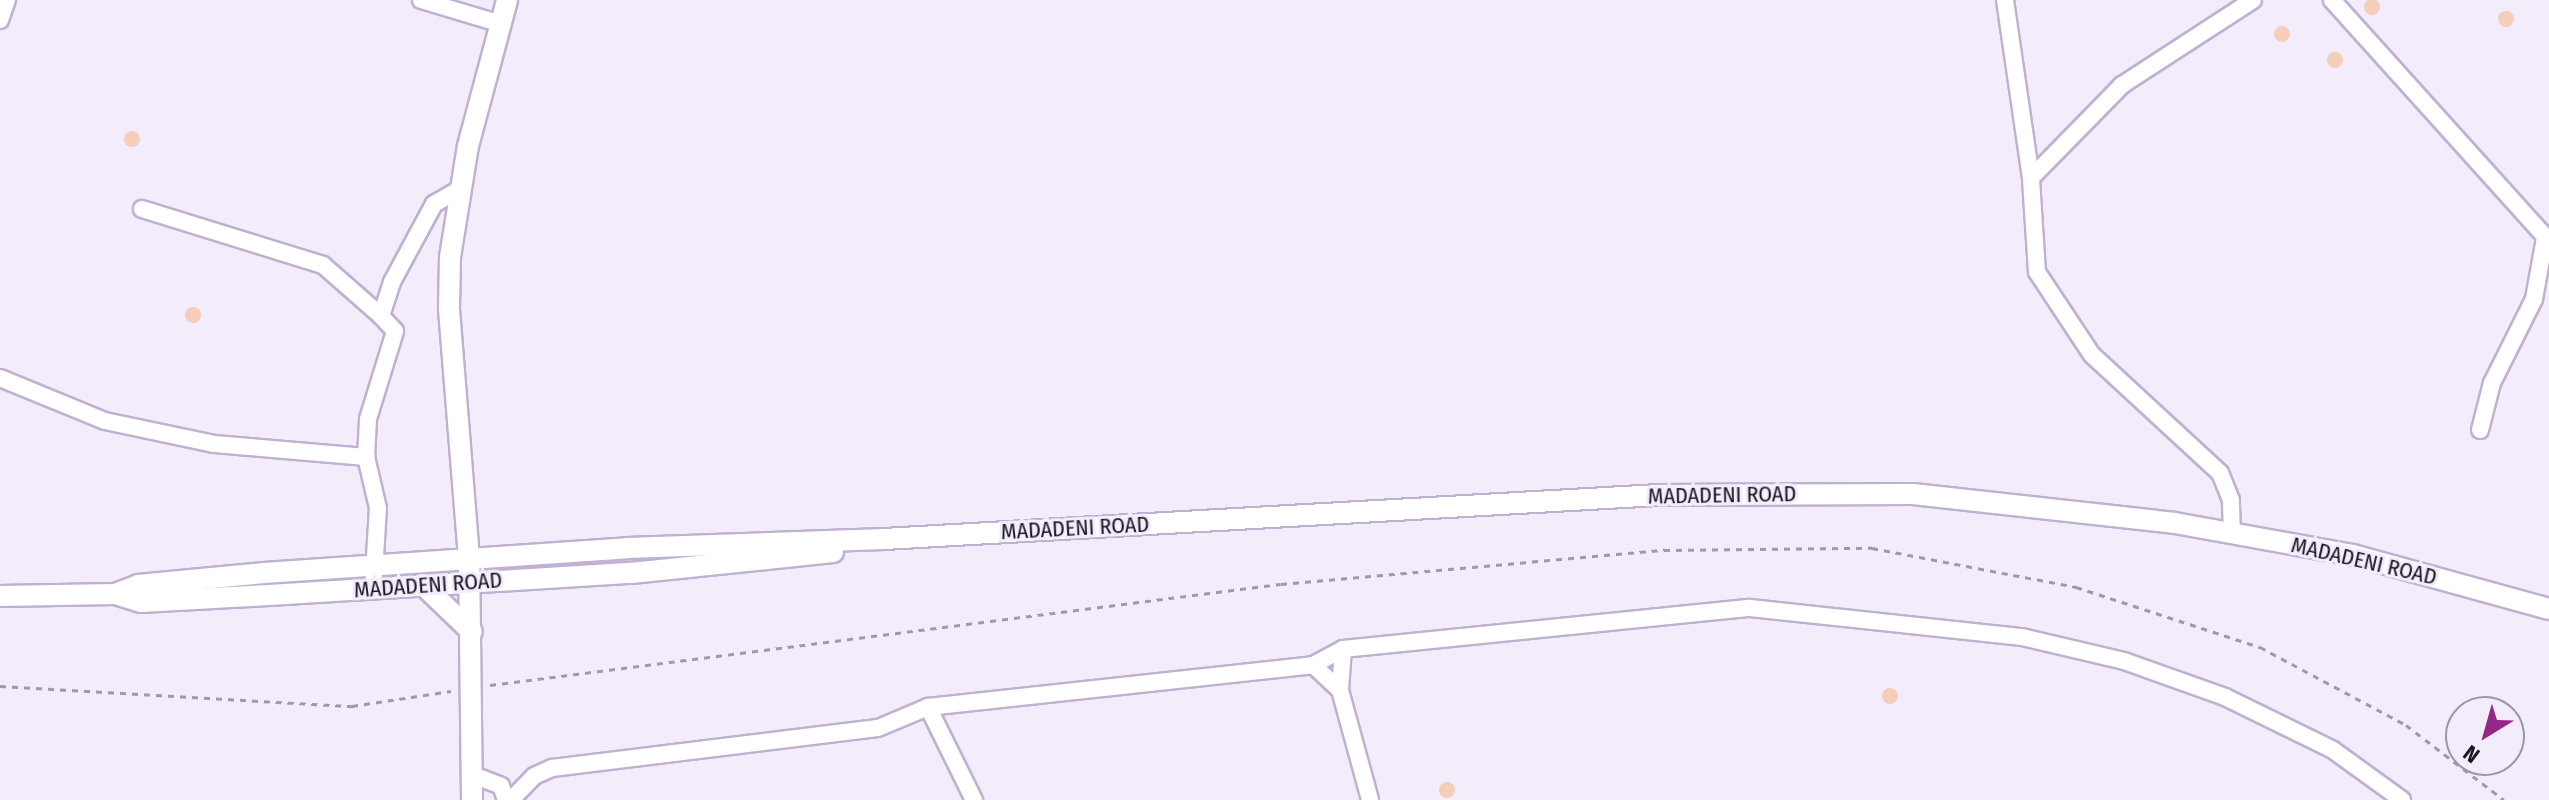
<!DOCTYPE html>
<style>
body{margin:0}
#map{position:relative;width:2549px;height:800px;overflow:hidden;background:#f3ecfa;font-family:"Fira Sans Condensed",sans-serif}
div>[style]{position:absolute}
.building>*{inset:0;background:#f4ceb9}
.round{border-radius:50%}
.path>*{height:3px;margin-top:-1.5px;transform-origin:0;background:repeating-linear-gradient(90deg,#a099a6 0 6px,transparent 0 12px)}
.roads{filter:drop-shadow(2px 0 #c0b0d1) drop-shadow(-2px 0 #c0b0d1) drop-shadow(0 2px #c0b0d1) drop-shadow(0 -2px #c0b0d1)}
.minor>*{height:16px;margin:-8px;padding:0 8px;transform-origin:8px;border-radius:8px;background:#fff}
.tertiary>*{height:20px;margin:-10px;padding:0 10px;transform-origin:10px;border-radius:10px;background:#fff}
span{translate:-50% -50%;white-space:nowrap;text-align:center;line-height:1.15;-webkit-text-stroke:6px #f3ecfa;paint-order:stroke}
.street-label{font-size:22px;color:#1c1622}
.north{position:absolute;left:2445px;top:696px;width:80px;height:80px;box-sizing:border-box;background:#f3ecfa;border:2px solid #9d96a4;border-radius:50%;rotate:217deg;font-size:22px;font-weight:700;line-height:32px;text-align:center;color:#1c1622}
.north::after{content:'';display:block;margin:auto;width:28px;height:36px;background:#962786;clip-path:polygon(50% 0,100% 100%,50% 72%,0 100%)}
</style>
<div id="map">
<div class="building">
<i class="round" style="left:2364px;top:-1px;width:16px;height:16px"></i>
<i class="round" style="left:2498px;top:11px;width:16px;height:16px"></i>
<i class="round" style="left:2274px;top:26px;width:16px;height:16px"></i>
<i class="round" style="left:2327px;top:52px;width:16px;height:16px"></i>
<i class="round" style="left:124px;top:131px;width:16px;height:16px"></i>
<i class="round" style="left:185px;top:307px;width:16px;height:16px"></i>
<i class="round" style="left:1882px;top:688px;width:16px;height:16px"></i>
<i class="round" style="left:1439px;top:782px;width:16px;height:16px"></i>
</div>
<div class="path">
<i style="left:490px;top:685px;width:797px;rotate:-7.28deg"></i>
<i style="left:1281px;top:584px;width:385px;rotate:-5.1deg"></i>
<i style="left:1664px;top:550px;width:208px;rotate:-0.6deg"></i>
<i style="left:1872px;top:548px;width:208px;rotate:10.8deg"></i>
<i style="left:2076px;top:587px;width:194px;rotate:18.1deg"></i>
<i style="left:2260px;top:647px;width:166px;rotate:28.1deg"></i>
<i style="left:2406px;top:725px;width:123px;rotate:37.4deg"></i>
<i style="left:0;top:686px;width:353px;rotate:3.3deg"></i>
<i style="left:352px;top:706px;width:100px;rotate:-8.6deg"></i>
</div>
<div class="roads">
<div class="minor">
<i style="left:421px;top:0;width:84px;rotate:16.7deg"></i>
<i style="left:2005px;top:0;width:180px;rotate:81.7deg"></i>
<i style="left:2332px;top:0;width:324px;rotate:48deg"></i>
<i style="left:0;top:20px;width:21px;rotate:-71deg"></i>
<i style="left:142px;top:209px;width:189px;rotate:17.2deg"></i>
<i style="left:323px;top:265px;width:77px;rotate:41.3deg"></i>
<i style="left:0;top:378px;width:113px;rotate:22.3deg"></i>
<i style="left:105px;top:421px;width:111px;rotate:11.9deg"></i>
<i style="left:214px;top:444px;width:153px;rotate:4.9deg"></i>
<i style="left:2480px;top:430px;width:49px;rotate:-75.7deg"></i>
<i style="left:2492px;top:383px;width:94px;rotate:-63.4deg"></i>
<i style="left:2534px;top:299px;width:62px;rotate:-79.8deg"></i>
<i style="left:2232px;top:534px;width:34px;rotate:-92deg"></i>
<i style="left:2231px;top:500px;width:29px;rotate:-112deg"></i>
<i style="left:2220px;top:473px;width:174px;rotate:-137.3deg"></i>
<i style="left:2092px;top:355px;width:100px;rotate:-123.5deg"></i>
<i style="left:2037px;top:272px;width:94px;rotate:-93.7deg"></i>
<i style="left:2031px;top:178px;width:130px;rotate:-45.6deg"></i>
<i style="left:2122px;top:85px;width:156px;rotate:-33deg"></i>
<i style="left:373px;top:589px;width:81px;rotate:-86.5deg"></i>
<i style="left:378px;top:508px;width:52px;rotate:-103.2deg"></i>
<i style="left:366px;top:457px;width:38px;rotate:-87deg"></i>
<i style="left:368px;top:419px;width:92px;rotate:-72.9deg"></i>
<i style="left:395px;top:331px;width:21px;rotate:-133deg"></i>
<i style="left:381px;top:316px;width:36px;rotate:-72deg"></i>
<i style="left:392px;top:282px;width:89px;rotate:-61.7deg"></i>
<i style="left:434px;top:204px;width:32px;rotate:-30deg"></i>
<i style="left:1343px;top:649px;width:41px;rotate:94.2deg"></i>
<i style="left:1340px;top:690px;width:114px;rotate:74.7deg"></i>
<i style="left:1313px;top:665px;width:37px;rotate:43deg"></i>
<i style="left:928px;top:707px;width:104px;rotate:63.7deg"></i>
<i style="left:473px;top:775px;width:30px;rotate:21deg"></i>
<i style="left:501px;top:786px;width:15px;rotate:70deg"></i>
<i style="left:511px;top:800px;width:33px;rotate:-46deg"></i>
<i style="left:534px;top:776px;width:20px;rotate:-24deg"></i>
<i style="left:552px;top:768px;width:328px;rotate:-7deg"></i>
<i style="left:878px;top:728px;width:54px;rotate:-22.8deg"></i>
<i style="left:928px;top:707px;width:387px;rotate:-6.2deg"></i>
<i style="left:1313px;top:665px;width:34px;rotate:-28deg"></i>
<i style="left:1343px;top:649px;width:409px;rotate:-5.8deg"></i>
<i style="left:1750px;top:608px;width:274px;rotate:6.1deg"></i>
<i style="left:2022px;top:637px;width:105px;rotate:13.2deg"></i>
<i style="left:2124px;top:661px;width:107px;rotate:19.6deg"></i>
<i style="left:2225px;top:697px;width:120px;rotate:26.1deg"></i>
<i style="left:2333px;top:750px;width:85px;rotate:35.9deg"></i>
</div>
<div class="tertiary">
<i style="left:422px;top:584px;width:69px;rotate:43.8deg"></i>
<i style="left:115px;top:594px;width:27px;rotate:17deg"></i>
<i style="left:141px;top:602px;width:128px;rotate:-3.1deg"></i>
<i style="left:269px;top:595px;width:363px;rotate:-3.5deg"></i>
<i style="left:631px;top:573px;width:203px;rotate:-5.9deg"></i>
<i style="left:0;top:596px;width:115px;rotate:-1deg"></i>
<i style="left:115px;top:594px;width:25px;rotate:-21deg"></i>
<i style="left:138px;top:585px;width:127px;rotate:-5.4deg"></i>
<i style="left:264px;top:573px;width:364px;rotate:-3.9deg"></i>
<i style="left:627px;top:548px;width:257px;rotate:-2deg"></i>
<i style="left:884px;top:539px;width:775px;rotate:-3.25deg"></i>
<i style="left:1658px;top:495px;width:255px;rotate:-0.2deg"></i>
<i style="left:1913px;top:494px;width:264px;rotate:6.3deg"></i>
<i style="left:2175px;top:523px;width:181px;rotate:10.2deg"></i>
<i style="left:2353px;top:555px;width:203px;rotate:15.4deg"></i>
<i style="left:472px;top:800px;width:242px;rotate:-90.7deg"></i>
<i style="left:469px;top:558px;width:251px;rotate:-94.6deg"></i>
<i style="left:449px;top:308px;width:51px;rotate:-88.9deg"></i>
<i style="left:450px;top:257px;width:112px;rotate:-80.8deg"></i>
<i style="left:468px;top:146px;width:151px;rotate:-75deg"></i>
</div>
</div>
<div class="street-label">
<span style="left:1722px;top:495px;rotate:-1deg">MADADENI ROAD</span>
<span style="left:1075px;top:528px;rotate:-3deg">MADADENI ROAD</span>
<span style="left:2364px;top:561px;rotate:13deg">MADADENI ROAD</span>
<span style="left:428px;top:585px;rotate:-4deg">MADADENI ROAD</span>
</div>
<div class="north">N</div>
</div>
